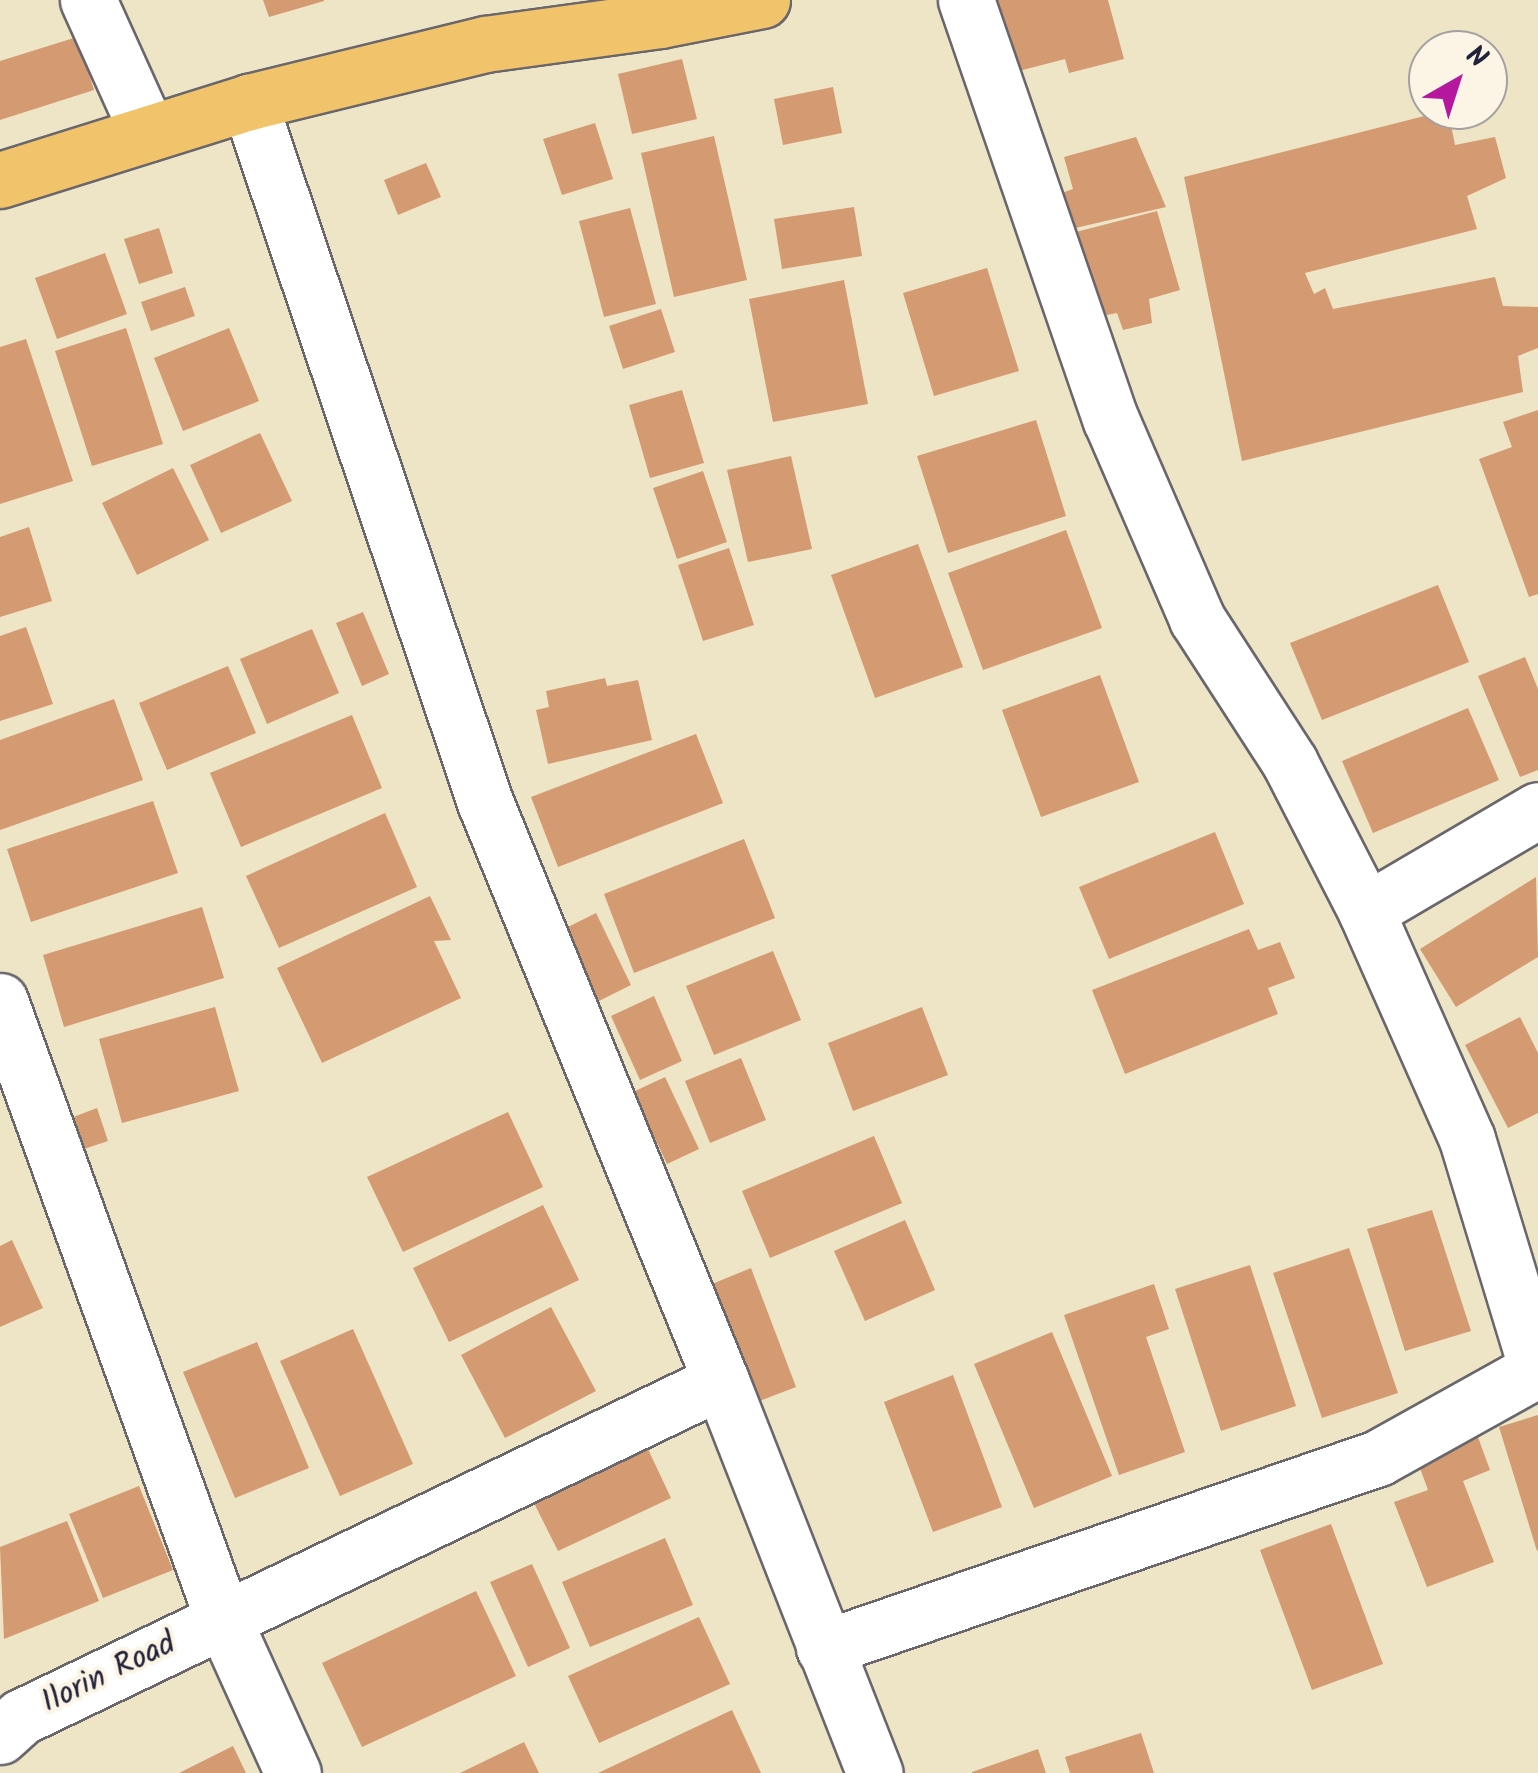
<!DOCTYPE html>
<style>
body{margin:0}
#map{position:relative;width:1538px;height:1773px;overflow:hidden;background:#ede5c6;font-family:Kalam,sans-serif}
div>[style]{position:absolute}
.building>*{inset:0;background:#d49a71}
.roads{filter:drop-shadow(2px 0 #69666c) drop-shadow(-2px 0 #69666c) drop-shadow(0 2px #69666c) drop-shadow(0 -2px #69666c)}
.minor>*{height:55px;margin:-27.5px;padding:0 27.5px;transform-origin:27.5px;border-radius:27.5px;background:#fff}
.major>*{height:55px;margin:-27.5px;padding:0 27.5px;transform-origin:27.5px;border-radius:27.5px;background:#f1c36a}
span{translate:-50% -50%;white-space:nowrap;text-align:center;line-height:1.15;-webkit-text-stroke:8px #fcf5e5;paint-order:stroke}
.street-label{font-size:32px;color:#22223b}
.north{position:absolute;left:1408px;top:30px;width:100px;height:100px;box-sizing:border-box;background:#fcf5e5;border:2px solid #a5a1a1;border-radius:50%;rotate:39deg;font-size:28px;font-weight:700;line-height:40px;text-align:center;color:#22223b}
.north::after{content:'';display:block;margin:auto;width:35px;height:45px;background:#b5179e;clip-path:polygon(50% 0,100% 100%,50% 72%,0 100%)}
</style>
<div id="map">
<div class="building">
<i style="clip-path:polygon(263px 0,324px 0,324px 1px,269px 17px)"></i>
<i style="clip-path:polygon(991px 0,1108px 0,1124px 59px,1069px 73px,1065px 59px,1011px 73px)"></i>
<i style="clip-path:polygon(77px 37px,94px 90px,0 120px,0 61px)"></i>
<i style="clip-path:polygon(682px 59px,697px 119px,632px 134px,618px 74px)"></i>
<i style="clip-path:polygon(833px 87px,842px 133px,783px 145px,774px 99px)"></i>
<i style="clip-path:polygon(1448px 110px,1455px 145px,1495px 137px,1506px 178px,1467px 196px,1477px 229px,1305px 273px,1314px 294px,1325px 288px,1333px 309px,1495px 277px,1503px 306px,1538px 307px,1538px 348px,1518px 356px,1523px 392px,1242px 461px,1184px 177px)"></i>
<i style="clip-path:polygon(595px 123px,613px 179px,562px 195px,543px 139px)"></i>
<i style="clip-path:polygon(714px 136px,747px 280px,674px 297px,641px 153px)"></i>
<i style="clip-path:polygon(1136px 137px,1166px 207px,1071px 229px,1056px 195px,1073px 189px,1064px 157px)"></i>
<i style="clip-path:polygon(426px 163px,441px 197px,398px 215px,384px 180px)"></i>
<i style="clip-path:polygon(854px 207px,862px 256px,782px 269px,774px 219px)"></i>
<i style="clip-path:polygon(630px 208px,656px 304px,604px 317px,579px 221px)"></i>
<i style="clip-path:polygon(1157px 211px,1180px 290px,1149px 299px,1152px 323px,1123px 330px,1117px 313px,1096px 317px,1076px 232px)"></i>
<i style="clip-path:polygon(159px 228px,173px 273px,139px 284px,124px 239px)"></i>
<i style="clip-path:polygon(105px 253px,127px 314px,57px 339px,35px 278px)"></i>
<i style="clip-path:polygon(987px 268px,1019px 371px,934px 396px,903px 293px)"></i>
<i style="clip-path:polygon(844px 280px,868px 404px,773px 422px,749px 299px)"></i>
<i style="clip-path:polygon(185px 287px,195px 316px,151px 331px,141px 302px)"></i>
<i style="clip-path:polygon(661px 309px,675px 352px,623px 369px,609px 326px)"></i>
<i style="clip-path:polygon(126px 328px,163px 444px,92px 466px,55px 351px)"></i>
<i style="clip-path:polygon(229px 328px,259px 401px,183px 431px,154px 358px)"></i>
<i style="clip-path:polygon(26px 339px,73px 481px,0 504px,0 347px)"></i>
<i style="clip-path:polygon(682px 390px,704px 463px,650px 478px,629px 405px)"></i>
<i style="clip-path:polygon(1538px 410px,1538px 594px,1529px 597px,1479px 459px,1512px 447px,1503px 422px)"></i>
<i style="clip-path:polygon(1036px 420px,1066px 516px,948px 553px,917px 456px)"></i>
<i style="clip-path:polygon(260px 433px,292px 501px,221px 533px,190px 465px)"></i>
<i style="clip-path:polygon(791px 456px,812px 549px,748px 562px,727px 470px)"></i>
<i style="clip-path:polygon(173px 468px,209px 540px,137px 575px,102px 503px)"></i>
<i style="clip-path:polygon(703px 471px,727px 542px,677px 559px,653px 488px)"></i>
<i style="clip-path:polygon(29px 527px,52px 601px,0 617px,0 537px)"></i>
<i style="clip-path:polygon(1066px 530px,1102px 628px,983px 670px,948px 573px)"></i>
<i style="clip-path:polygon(918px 544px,963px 667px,875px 698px,831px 575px)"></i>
<i style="clip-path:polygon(729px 548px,754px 625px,703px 641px,678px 565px)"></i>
<i style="clip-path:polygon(1438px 585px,1469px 662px,1322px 720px,1290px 643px)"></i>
<i style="clip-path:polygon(363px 612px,389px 674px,362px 686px,336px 623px)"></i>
<i style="clip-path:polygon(26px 627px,53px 704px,0 721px,0 636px)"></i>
<i style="clip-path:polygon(312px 629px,339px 693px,267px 724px,240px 659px)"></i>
<i style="clip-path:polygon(1525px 657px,1538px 689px,1538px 770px,1520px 777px,1478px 676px)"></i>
<i style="clip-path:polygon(228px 666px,256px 733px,167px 770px,139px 703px)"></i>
<i style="clip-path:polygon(1100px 675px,1139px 782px,1041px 817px,1002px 710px)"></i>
<i style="clip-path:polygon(605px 678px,607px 686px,638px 680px,652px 740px,548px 764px,536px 710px,549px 707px,546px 691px)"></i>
<i style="clip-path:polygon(114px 699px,143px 780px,0 830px,0 740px)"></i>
<i style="clip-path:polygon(1468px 708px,1499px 780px,1373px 833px,1342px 761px)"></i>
<i style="clip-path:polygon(352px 715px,382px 788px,241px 847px,210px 773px)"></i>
<i style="clip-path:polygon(696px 734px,723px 803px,558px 867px,531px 797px)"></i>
<i style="clip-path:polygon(153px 801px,178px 873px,31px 922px,7px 849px)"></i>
<i style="clip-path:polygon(385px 813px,417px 887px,279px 948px,246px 876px)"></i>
<i style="clip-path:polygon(1215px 832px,1244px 904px,1109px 959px,1079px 887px)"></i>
<i style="clip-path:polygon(744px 839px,775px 918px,634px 973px,604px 894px)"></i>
<i style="clip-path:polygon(1536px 877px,1538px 957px,1456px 1007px,1420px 949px)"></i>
<i style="clip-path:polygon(430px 896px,451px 940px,434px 941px,461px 998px,322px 1063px,277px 968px)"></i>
<i style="clip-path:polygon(202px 907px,224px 978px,64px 1027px,43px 955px)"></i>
<i style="clip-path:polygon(596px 913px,631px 985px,593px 1004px,558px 932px)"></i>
<i style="clip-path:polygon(1249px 929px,1258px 950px,1280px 942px,1295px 978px,1268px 988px,1278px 1014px,1125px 1074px,1092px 990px)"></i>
<i style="clip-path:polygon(773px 951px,801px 1020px,714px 1055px,686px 986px)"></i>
<i style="clip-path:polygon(654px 996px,682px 1061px,640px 1080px,611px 1016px)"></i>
<i style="clip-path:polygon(215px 1007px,239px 1091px,122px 1123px,99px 1039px)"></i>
<i style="clip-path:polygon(922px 1007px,948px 1075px,853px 1111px,828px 1043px)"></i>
<i style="clip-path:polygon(1520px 1017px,1538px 1053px,1538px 1113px,1508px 1128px,1465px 1045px)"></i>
<i style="clip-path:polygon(741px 1058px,766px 1120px,710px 1143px,685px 1081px)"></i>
<i style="clip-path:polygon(665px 1077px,699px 1149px,667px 1164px,633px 1092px)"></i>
<i style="clip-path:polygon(97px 1108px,108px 1141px,78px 1151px,68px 1119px)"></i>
<i style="clip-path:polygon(508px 1112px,543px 1187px,403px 1252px,367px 1177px)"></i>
<i style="clip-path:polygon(874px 1136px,902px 1203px,770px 1258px,742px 1191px)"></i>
<i style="clip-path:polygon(543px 1205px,579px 1280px,449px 1342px,413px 1268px)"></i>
<i style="clip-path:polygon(1432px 1210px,1471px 1331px,1405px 1351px,1367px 1229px)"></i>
<i style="clip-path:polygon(905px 1220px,935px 1290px,865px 1321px,834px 1251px)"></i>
<i style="clip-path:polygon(12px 1240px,43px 1308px,0 1327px,0 1246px)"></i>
<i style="clip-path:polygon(1349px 1248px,1398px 1393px,1322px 1418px,1273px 1273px)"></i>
<i style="clip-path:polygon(1250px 1265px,1296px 1406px,1221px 1431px,1175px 1289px)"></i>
<i style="clip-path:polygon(751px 1268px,796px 1387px,757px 1402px,712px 1284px)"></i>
<i style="clip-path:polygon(1154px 1284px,1169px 1329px,1146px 1337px,1185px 1452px,1119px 1475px,1064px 1315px)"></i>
<i style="clip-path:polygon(551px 1307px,596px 1391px,505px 1438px,461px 1355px)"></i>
<i style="clip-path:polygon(353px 1329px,413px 1464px,340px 1496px,280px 1361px)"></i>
<i style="clip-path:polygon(1052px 1332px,1112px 1476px,1034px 1508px,974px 1364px)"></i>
<i style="clip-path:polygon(257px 1342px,309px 1468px,235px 1498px,183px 1372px)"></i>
<i style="clip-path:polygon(953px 1375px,1002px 1507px,933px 1532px,884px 1402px)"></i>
<i style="clip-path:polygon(1538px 1415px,1538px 1550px,1537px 1551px,1499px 1427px)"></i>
<i style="clip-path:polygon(1475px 1429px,1490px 1470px,1463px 1481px,1494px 1562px,1427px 1587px,1394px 1502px,1428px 1490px,1414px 1452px)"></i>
<i style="clip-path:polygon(647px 1447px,671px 1498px,558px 1551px,533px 1501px)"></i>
<i style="clip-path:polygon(139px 1486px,173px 1570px,103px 1598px,69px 1514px)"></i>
<i style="clip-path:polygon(67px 1521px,99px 1601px,4px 1639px,0 1547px)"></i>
<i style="clip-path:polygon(1331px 1524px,1383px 1664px,1312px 1690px,1260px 1550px)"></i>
<i style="clip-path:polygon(665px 1538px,693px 1605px,590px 1647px,562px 1582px)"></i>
<i style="clip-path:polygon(532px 1564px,570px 1648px,528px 1667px,490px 1582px)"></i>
<i style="clip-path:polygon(476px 1591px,516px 1676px,362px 1747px,322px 1663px)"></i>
<i style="clip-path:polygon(699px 1617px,730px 1684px,599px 1743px,568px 1676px)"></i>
<i style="clip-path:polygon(732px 1710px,761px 1773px,598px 1773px)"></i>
<i style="clip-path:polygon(1141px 1733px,1154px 1773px,1070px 1773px,1065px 1757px)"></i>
<i style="clip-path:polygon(524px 1742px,539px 1773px,460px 1773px)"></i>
<i style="clip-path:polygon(233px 1746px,246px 1773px,179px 1773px)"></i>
<i style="clip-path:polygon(1038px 1749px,1046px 1773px,972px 1773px,972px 1772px)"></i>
</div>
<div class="roads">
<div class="minor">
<i style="left:88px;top:0;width:146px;rotate:65.7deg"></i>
<i style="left:966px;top:0;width:444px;rotate:71deg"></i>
<i style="left:1111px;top:420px;width:217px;rotate:66.6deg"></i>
<i style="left:1197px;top:619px;width:171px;rotate:57.1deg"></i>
<i style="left:1290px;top:763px;width:166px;rotate:62.8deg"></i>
<i style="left:1366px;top:911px;width:249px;rotate:66.1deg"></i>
<i style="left:1467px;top:1139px;width:241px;rotate:73.1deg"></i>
<i style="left:249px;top:102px;width:739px;rotate:71.37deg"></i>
<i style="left:485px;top:802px;width:625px;rotate:67.82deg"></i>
<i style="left:721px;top:1381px;width:421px;rotate:68.6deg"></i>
<i style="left:1366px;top:911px;width:199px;rotate:-30.4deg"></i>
<i style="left:0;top:1001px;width:657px;rotate:70.16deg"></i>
<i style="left:223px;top:1619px;width:169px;rotate:65.6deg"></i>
<i style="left:824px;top:1648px;width:586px;rotate:-18.93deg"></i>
<i style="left:1378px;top:1458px;width:183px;rotate:-29.1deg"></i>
<i style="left:0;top:1736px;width:28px;rotate:-42deg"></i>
<i style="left:21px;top:1717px;width:776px;rotate:-25.64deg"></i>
</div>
<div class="major">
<i style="left:0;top:180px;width:261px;rotate:-17.4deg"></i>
<i style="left:249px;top:102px;width:243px;rotate:-13.8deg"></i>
<i style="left:485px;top:44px;width:177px;rotate:-7.8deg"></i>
<i style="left:660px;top:20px;width:104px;rotate:-11.1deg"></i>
</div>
</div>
<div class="street-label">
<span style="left:109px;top:1674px;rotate:-26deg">Ilorin Road</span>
</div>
<div class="north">N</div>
</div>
